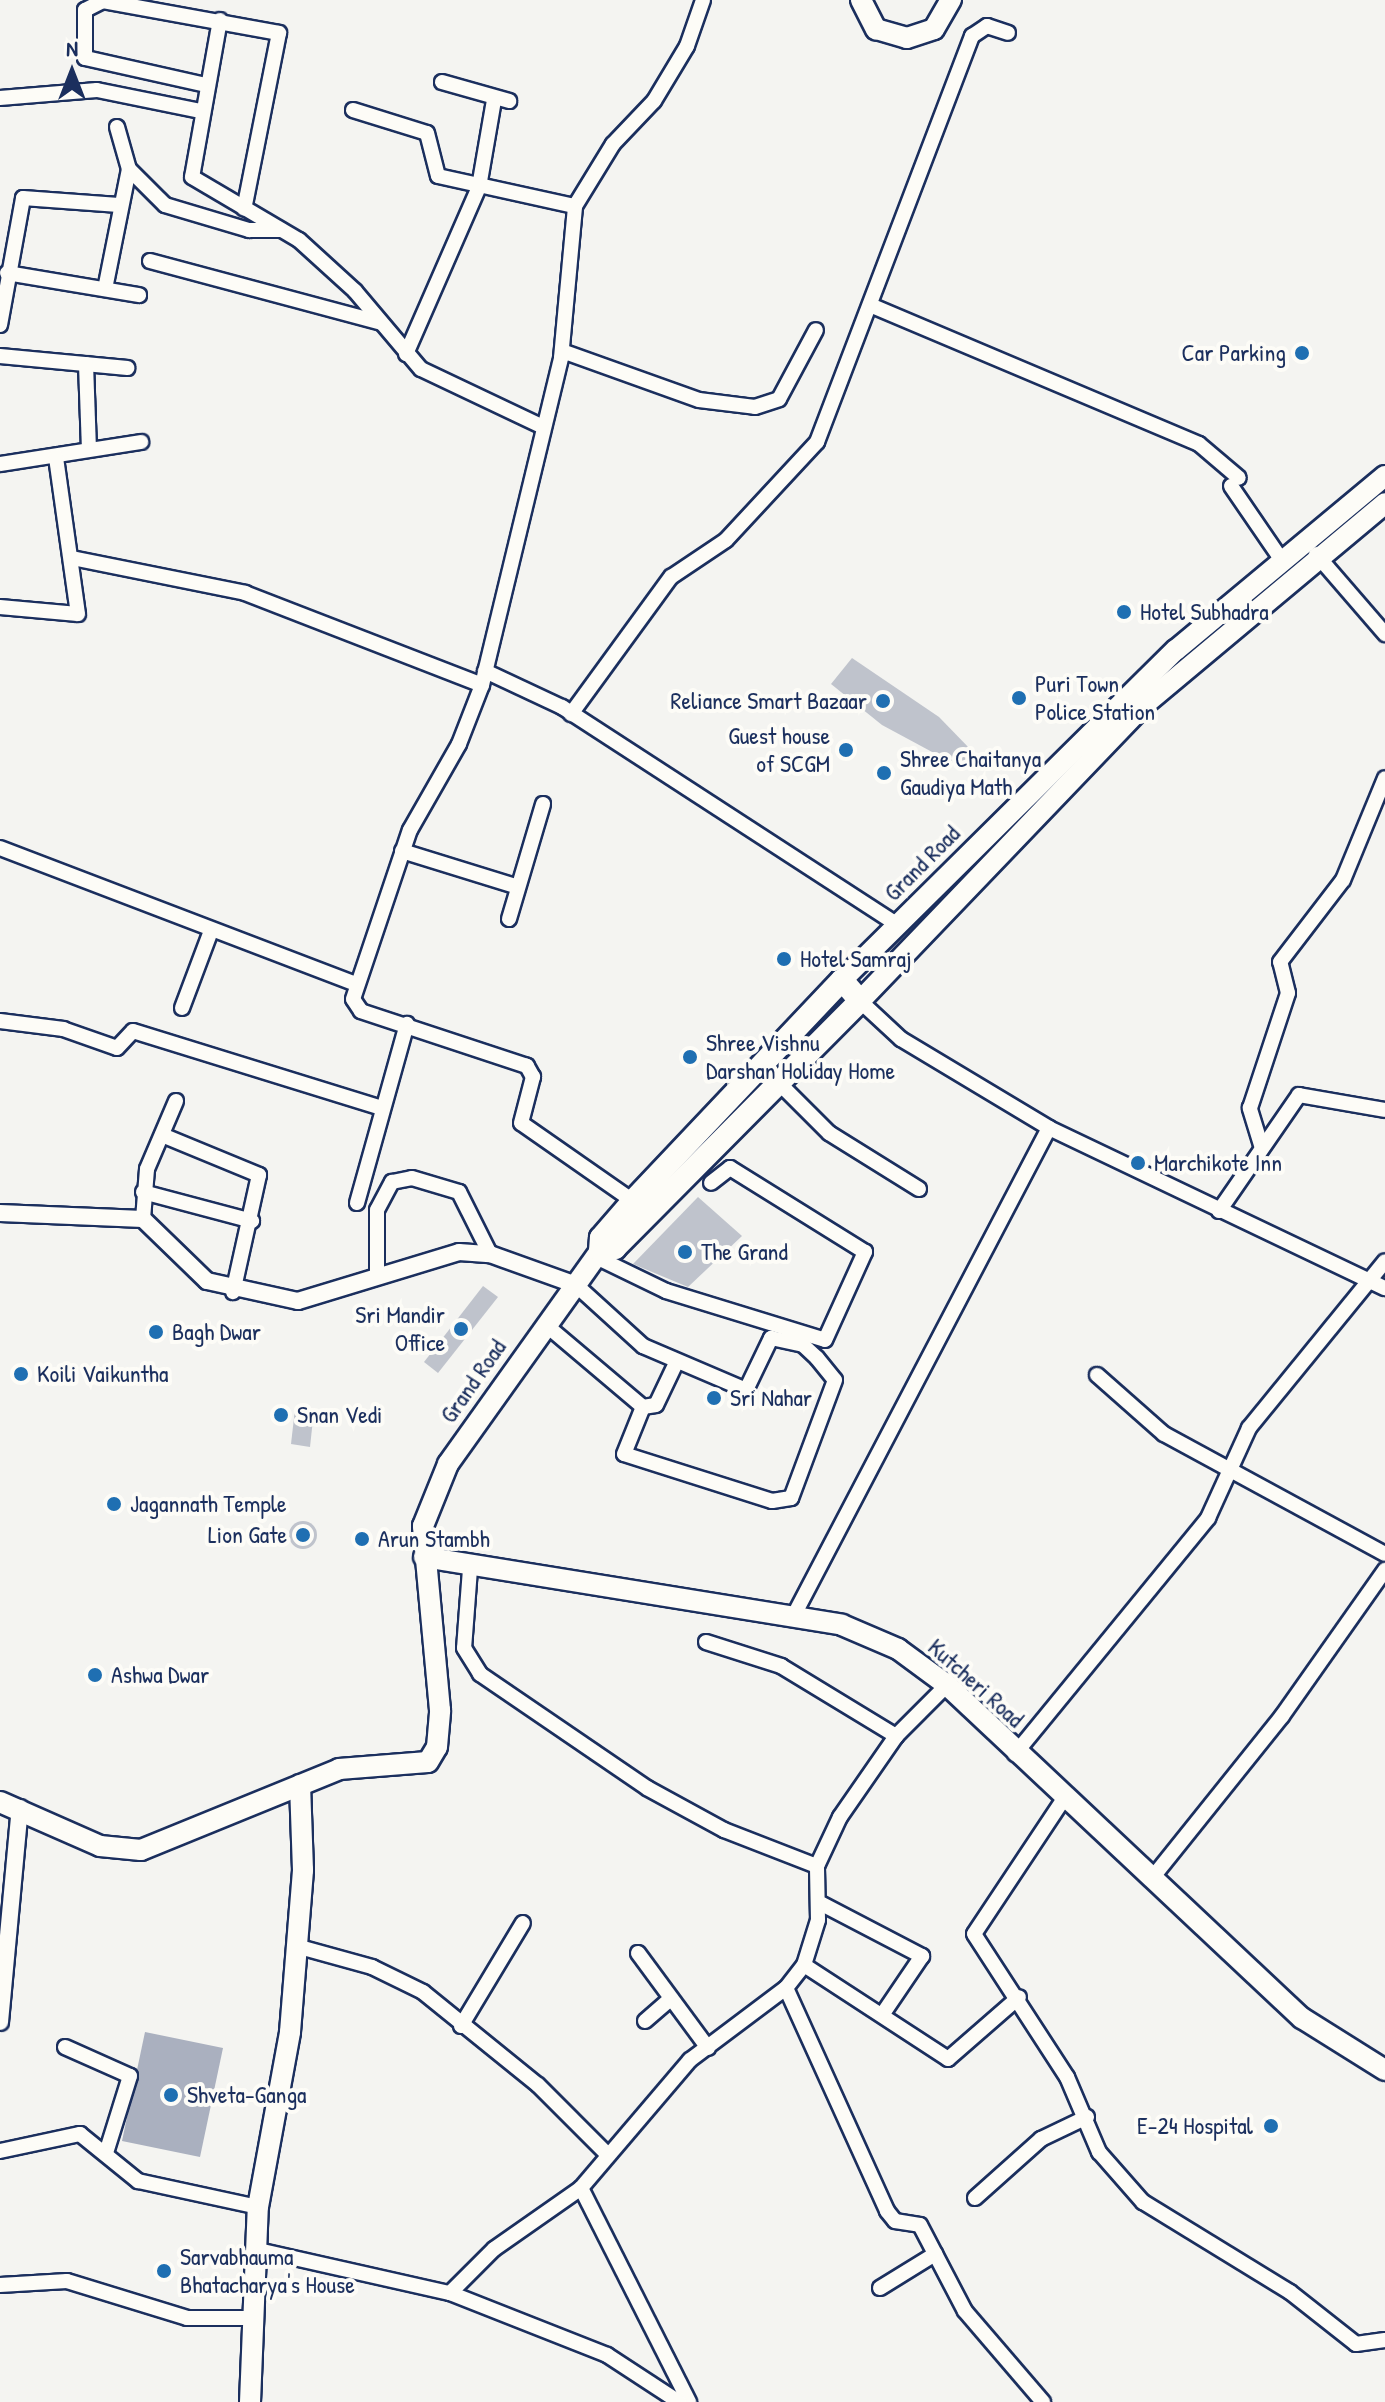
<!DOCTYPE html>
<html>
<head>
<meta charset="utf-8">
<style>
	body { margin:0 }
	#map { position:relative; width:1385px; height:2402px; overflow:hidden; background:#f4f4f1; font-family:"Patrick Hand",sans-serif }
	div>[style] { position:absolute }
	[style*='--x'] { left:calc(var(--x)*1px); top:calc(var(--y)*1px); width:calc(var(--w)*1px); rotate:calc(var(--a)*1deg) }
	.water>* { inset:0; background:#aab0bf }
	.building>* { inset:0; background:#bfc3cc }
	.round { border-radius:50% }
	.roads { filter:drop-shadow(2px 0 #1b2f5e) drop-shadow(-2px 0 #1b2f5e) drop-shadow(0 2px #1b2f5e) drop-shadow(0 -2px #1b2f5e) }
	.minor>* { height:14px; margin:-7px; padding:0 7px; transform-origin:7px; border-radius:7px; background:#fdfcf7 }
	.tertiary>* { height:16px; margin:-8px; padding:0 8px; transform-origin:8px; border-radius:8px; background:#fdfcf7 }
	.secondary>* { height:20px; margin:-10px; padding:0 10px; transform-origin:10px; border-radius:10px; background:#fdfcf7 }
	.primary>* { height:22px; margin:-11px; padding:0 11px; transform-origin:11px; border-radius:11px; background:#fdfcf7 }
	.dots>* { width:22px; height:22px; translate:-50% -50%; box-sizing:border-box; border:4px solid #fdfcf7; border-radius:50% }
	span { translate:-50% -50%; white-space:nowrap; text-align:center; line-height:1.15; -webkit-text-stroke:8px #fdfcf7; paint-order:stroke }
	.poi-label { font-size:24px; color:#1b2f5e }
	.right { translate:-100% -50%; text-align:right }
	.left { translate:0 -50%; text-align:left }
	.street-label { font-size:24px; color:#1b2f5e }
	.north { position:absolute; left:32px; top:32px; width:80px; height:80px; -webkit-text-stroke:6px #fdfcf7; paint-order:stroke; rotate:0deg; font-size:22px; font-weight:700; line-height:32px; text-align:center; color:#1b2f5e }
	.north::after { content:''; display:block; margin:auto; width:28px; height:36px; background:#1b2f5e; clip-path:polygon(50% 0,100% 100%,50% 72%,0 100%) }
</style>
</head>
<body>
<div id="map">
	<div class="water">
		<i style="clip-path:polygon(145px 2032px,223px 2048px,200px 2157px,122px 2141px)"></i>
	</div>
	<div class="building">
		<i style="clip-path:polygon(852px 658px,939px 717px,973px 752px,960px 767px,882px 725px,831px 684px)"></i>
		<i style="clip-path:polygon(698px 1197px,742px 1236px,688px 1287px,633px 1264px)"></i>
		<i style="clip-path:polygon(483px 1286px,498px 1297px,438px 1373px,424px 1362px)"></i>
		<i style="clip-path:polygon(295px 1409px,314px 1410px,310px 1447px,291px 1444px)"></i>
		<i class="round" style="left:289px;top:1521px;width:28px;height:28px"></i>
	</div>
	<div class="roads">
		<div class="minor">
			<i style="--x:220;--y:20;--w:159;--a:100.1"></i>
			<i style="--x:192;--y:177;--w:124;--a:30.5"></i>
			<i style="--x:299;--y:240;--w:76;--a:42.3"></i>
			<i style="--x:355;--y:291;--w:102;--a:49.8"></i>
			<i style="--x:421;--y:369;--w:133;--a:25.4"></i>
			<i style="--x:442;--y:82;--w:70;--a:15.8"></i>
			<i style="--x:206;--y:85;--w:124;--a:-167.4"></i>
			<i style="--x:85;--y:58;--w:48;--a:-90"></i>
			<i style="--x:85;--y:10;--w:20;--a:-27"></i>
			<i style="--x:103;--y:1;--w:179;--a:10.3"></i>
			<i style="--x:279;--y:33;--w:179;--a:101.2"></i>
			<i style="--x:0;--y:98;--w:97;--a:-4.7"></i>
			<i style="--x:97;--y:90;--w:105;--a:11.5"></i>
			<i style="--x:353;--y:110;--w:77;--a:17.3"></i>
			<i style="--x:427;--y:133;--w:44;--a:75.7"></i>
			<i style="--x:438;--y:176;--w:140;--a:12.4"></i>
			<i style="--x:117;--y:127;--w:44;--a:74.1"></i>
			<i style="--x:129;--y:169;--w:51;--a:45"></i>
			<i style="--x:165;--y:205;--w:88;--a:16.6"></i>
			<i style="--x:249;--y:230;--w:32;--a:0"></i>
			<i style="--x:150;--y:261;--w:239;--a:15"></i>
			<i style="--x:7;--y:273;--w:134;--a:9.5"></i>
			<i style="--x:105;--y:289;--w:122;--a:-78.7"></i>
			<i style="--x:870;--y:305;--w:357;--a:22.9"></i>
			<i style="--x:1199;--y:444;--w:52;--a:40.4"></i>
			<i style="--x:0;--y:325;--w:129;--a:-79.7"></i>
			<i style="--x:23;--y:198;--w:96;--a:4.2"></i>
			<i style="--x:562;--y:351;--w:145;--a:19.7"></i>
			<i style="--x:699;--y:400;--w:56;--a:7.1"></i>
			<i style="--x:755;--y:407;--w:25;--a:-18"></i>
			<i style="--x:779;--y:399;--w:78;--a:-61.8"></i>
			<i style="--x:406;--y:354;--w:182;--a:-66.4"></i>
			<i style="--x:479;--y:187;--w:88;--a:-80.2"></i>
			<i style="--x:0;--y:356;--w:128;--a:5.4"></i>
			<i style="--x:86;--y:364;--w:85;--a:88"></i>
			<i style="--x:0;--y:464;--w:143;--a:-8.9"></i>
			<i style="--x:1231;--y:486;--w:88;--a:55.6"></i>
			<i style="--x:1316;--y:554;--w:106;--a:49.2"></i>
			<i style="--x:72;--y:558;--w:177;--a:11.4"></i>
			<i style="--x:245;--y:593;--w:254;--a:21.2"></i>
			<i style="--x:0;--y:607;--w:78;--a:5.1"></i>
			<i style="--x:78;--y:614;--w:159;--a:-98"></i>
			<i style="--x:485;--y:671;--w:85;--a:25.1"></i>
			<i style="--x:562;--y:707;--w:401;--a:33"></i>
			<i style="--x:571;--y:714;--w:170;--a:-53.9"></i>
			<i style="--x:671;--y:577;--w:66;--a:-33.9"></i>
			<i style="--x:726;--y:540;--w:134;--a:-47.1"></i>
			<i style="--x:817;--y:442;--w:435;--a:-69.1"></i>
			<i style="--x:972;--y:36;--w:18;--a:-34"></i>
			<i style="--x:987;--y:26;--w:22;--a:18"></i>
			<i style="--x:0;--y:848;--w:381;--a:20.9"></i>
			<i style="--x:402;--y:851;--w:121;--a:17.2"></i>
			<i style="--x:509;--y:919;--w:120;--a:-73.5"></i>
			<i style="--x:860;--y:1001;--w:56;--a:42.8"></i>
			<i style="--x:901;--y:1039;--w:173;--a:31"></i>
			<i style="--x:1049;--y:1128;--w:372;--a:25.5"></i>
			<i style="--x:182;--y:1008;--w:82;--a:-69.4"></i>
			<i style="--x:0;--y:1021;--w:64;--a:7.2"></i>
			<i style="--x:63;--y:1029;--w:57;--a:19.4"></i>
			<i style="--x:117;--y:1048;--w:23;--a:-47"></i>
			<i style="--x:133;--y:1031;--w:257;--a:17.2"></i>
			<i style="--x:776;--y:1080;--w:75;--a:45"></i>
			<i style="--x:829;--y:1133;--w:106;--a:31.9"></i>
			<i style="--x:162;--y:1135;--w:105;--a:22.4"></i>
			<i style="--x:259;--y:1175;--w:120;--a:102.5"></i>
			<i style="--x:1261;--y:1145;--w:39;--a:-107"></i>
			<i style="--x:1250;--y:1108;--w:121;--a:-71.7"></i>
			<i style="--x:1288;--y:993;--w:32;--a:-104"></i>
			<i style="--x:1280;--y:962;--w:103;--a:-52.5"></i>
			<i style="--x:1343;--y:880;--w:110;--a:-67.6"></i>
			<i style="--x:143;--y:1192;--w:113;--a:14.9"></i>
			<i style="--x:633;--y:1201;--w:136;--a:-145.1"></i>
			<i style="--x:521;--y:1123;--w:48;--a:-75.4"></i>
			<i style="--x:533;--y:1077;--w:13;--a:-119"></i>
			<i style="--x:527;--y:1066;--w:175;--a:-161.7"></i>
			<i style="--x:361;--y:1011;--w:14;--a:-124"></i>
			<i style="--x:353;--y:999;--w:178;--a:-71.4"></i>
			<i style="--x:410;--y:830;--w:99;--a:-60.3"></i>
			<i style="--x:459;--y:744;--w:63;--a:-68.7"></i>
			<i style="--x:482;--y:685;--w:336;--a:-76.4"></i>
			<i style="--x:561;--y:358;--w:153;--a:-84.7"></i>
			<i style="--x:575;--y:206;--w:73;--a:-58.5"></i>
			<i style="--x:613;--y:144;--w:59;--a:-46.4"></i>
			<i style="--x:654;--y:101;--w:64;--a:-59"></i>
			<i style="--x:687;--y:46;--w:49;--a:-70.8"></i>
			<i style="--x:357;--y:1203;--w:186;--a:-74.4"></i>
			<i style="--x:1219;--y:1211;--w:141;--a:-55.4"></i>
			<i style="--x:1299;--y:1095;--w:87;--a:9.9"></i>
			<i style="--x:143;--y:1219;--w:50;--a:-85.4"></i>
			<i style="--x:147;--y:1169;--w:74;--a:-66.9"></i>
			<i style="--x:596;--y:1257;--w:78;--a:25.9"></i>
			<i style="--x:666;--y:1291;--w:166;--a:17.1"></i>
			<i style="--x:825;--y:1340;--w:97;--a:-65.6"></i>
			<i style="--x:865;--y:1252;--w:159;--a:-148.1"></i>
			<i style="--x:730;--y:1168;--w:24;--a:142"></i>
			<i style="--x:377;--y:1275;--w:65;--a:-90"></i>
			<i style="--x:377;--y:1210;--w:32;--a:-62"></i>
			<i style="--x:392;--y:1182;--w:20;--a:-11"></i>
			<i style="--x:412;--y:1178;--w:49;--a:16.6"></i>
			<i style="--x:459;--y:1192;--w:69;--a:63.4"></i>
			<i style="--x:576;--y:1285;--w:91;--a:42.3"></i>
			<i style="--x:643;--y:1346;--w:112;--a:23.1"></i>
			<i style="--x:746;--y:1390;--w:58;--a:-64.3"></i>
			<i style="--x:771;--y:1338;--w:33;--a:12"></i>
			<i style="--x:803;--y:1345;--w:19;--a:43"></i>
			<i style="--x:817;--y:1358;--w:28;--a:51"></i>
			<i style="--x:835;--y:1380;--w:126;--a:110.4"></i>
			<i style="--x:791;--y:1498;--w:19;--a:171"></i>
			<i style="--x:772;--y:1501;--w:155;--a:-162.4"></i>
			<i style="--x:624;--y:1454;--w:51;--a:-68"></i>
			<i style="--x:643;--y:1407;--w:13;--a:-9"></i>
			<i style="--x:656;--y:1405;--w:47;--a:-64.5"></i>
			<i style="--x:546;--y:1325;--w:127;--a:40.2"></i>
			<i style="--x:1097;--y:1375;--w:89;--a:41.4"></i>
			<i style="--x:1164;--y:1434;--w:251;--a:28.5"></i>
			<i style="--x:470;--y:1569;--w:79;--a:94.3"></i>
			<i style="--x:464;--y:1648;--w:31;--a:58"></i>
			<i style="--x:480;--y:1674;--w:202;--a:34.3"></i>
			<i style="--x:647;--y:1788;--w:88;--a:28.6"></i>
			<i style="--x:724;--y:1830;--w:100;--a:21.2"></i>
			<i style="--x:793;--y:1617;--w:552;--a:-62.37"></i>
			<i style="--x:706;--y:1642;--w:79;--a:17.7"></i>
			<i style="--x:781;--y:1666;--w:135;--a:31.3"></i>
			<i style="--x:1015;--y:1754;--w:305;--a:-50.7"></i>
			<i style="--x:1208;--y:1518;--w:99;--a:-65.5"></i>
			<i style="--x:1249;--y:1428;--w:215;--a:-50.8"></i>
			<i style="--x:1065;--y:1797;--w:164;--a:123.6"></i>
			<i style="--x:974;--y:1934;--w:171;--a:57"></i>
			<i style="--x:1067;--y:2077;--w:82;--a:66.9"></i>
			<i style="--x:1099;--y:2152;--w:67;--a:48.7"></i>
			<i style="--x:1143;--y:2202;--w:172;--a:31.5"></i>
			<i style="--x:1290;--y:2292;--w:84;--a:38.2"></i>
			<i style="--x:1356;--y:2344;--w:29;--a:-8"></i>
			<i style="--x:1153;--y:1877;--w:206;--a:-51.3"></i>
			<i style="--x:1282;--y:1716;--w:179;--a:-54.8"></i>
			<i style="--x:822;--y:1904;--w:113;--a:27.5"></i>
			<i style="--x:922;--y:1956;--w:71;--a:124.1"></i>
			<i style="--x:296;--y:1946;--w:79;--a:15.4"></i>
			<i style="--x:372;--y:1967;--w:57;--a:26.1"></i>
			<i style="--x:423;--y:1992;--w:148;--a:39"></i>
			<i style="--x:538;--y:2085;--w:98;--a:45"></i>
			<i style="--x:638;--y:1953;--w:118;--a:53.6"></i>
			<i style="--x:804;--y:1965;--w:172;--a:33.1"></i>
			<i style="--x:948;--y:2059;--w:94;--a:-41.1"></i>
			<i style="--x:786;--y:1988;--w:245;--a:65.6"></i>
			<i style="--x:887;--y:2211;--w:13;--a:51"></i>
			<i style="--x:895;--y:2221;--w:25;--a:9"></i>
			<i style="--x:920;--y:2225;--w:97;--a:62.4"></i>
			<i style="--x:965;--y:2311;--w:120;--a:49.4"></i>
			<i style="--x:645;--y:2021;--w:33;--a:-41"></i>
			<i style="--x:461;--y:2026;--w:120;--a:-59"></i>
			<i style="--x:65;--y:2047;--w:71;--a:24"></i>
			<i style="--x:130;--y:2076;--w:77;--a:107.3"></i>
			<i style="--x:0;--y:2151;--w:82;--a:-12"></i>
			<i style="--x:80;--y:2134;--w:75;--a:39"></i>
			<i style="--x:138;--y:2181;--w:123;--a:12.2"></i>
			<i style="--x:581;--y:2188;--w:240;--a:63.2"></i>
			<i style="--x:975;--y:2198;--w:89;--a:-41.8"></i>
			<i style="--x:1041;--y:2139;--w:51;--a:-25.6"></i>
			<i style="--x:254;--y:2249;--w:201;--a:12.7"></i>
			<i style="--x:450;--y:2293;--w:169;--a:21.5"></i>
			<i style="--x:607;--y:2355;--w:86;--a:33.1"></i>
			<i style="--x:0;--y:2285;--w:67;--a:-3.4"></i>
			<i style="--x:67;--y:2281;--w:126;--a:17.1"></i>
			<i style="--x:187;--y:2318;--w:66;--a:0"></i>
			<i style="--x:880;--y:2288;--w:65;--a:-31.7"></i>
			<i style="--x:450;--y:2293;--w:62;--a:-45"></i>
			<i style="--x:494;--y:2249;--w:106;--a:-35"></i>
			<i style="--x:581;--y:2188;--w:168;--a:-49.6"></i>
			<i style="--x:690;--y:2060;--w:120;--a:-36.9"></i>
			<i style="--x:786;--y:1988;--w:29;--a:-52"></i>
			<i style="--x:804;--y:1965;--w:47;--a:-72.7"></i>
			<i style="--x:818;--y:1920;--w:54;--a:-91.1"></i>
			<i style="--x:817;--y:1866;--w:54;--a:-64.9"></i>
			<i style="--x:840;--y:1817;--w:98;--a:-55.3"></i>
			<i style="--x:896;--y:1736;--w:72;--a:-45"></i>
		</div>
		<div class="tertiary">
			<i style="--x:0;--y:1213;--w:143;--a:2.4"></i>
			<i style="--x:143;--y:1219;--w:89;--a:44.1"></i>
			<i style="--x:207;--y:1281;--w:93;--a:12.4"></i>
			<i style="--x:298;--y:1301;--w:168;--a:-16.9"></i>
			<i style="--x:459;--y:1252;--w:31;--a:4"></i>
			<i style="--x:490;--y:1254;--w:91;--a:19.8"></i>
			<i style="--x:0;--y:2022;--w:215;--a:-84.7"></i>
		</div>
		<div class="secondary">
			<i style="--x:861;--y:0;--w:33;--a:63"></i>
			<i style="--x:876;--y:29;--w:32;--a:16"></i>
			<i style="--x:907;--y:38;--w:28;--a:-18"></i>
			<i style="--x:934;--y:29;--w:34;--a:-60"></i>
			<i style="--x:842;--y:980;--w:470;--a:-44.7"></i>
			<i style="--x:1176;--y:650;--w:272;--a:-39.8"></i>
			<i style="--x:860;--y:1001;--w:412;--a:-46.2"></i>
			<i style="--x:1145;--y:704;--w:313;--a:-39.9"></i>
			<i style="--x:424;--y:1557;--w:423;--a:9.2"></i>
			<i style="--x:842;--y:1625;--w:61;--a:23.2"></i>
			<i style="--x:898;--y:1649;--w:61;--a:36.3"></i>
			<i style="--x:947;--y:1685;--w:487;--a:43.2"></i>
			<i style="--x:1302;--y:2018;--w:98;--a:32.1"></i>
			<i style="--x:0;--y:1802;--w:109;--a:23.7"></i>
			<i style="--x:100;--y:1846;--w:41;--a:5.6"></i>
			<i style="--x:141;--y:1850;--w:214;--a:-22.2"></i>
			<i style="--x:339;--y:1769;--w:89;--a:-4.5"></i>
			<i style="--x:428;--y:1762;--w:17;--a:-59"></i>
			<i style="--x:437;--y:1747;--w:37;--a:-85"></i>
			<i style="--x:440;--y:1710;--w:185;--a:-95.3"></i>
			<i style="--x:423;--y:1526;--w:67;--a:-68"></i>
			<i style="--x:448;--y:1464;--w:262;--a:-54.5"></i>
			<i style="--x:250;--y:2402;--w:195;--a:-87.7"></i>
			<i style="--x:258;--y:2207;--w:178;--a:-79.6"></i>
			<i style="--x:290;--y:2032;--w:163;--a:-85.4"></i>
			<i style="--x:303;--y:1870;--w:85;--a:-92"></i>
		</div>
		<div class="primary">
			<i style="--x:842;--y:980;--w:28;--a:49"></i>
			<i style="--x:860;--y:1001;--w:348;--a:134.8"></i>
			<i style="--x:615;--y:1248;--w:15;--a:169"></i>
			<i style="--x:600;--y:1251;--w:13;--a:-86"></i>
			<i style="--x:601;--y:1238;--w:49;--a:-49.1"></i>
			<i style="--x:633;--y:1201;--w:304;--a:-46.6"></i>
		</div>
	</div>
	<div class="dots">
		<i style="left:1302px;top:353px;background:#1f6fb2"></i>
		<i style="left:1124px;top:612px;background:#1f6fb2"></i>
		<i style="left:1019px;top:698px;background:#1f6fb2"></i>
		<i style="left:883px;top:701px;background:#1f6fb2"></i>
		<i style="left:846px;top:750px;background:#1f6fb2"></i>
		<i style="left:884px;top:773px;background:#1f6fb2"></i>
		<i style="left:784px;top:959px;background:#1f6fb2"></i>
		<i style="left:690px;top:1057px;background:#1f6fb2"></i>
		<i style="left:1138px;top:1163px;background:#1f6fb2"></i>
		<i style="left:685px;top:1252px;background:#1f6fb2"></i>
		<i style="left:461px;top:1329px;background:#1f6fb2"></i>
		<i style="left:156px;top:1332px;background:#1f6fb2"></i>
		<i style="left:21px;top:1374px;background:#1f6fb2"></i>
		<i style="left:714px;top:1398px;background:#1f6fb2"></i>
		<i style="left:281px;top:1415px;background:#1f6fb2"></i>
		<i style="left:114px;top:1504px;background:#1f6fb2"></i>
		<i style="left:303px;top:1535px;background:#1f6fb2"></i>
		<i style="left:362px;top:1539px;background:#1f6fb2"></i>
		<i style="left:95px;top:1675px;background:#1f6fb2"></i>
		<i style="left:171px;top:2095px;background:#1f6fb2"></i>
		<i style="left:1271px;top:2126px;background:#1f6fb2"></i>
		<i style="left:164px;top:2271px;background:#1f6fb2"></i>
	</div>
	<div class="poi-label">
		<span class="right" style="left:1286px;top:353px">Car Parking</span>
		<span class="left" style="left:1140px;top:612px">Hotel Subhadra</span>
		<span class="left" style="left:1035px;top:698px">Puri Town<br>Police Station</span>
		<span class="right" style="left:867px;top:701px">Reliance Smart Bazaar</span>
		<span class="right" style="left:830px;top:750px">Guest house<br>of SCGM</span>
		<span class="left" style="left:900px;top:773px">Shree Chaitanya<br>Gaudiya Math</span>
		<span class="left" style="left:800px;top:959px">Hotel Samraj</span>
		<span class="left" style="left:706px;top:1057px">Shree Vishnu<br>Darshan Holiday Home</span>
		<span class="left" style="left:1154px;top:1163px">Marchikote Inn</span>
		<span class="left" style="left:701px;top:1252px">The Grand</span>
		<span class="right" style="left:445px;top:1329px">Sri Mandir<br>Office</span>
		<span class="left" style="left:172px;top:1332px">Bagh Dwar</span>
		<span class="left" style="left:37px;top:1374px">Koili Vaikuntha</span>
		<span class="left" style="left:730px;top:1398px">Sri Nahar</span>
		<span class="left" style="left:297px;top:1415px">Snan Vedi</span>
		<span class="left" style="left:130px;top:1504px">Jagannath Temple</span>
		<span class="right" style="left:287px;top:1535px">Lion Gate</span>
		<span class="left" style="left:378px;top:1539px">Arun Stambh</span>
		<span class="left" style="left:111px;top:1675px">Ashwa Dwar</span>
		<span class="left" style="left:187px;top:2095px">Shveta-Ganga</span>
		<span class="right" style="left:1253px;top:2126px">E-24 Hospital</span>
		<span class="left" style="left:180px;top:2271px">Sarvabhauma<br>Bhatacharya's House</span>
	</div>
	<div class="street-label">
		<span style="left:922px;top:863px;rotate:-45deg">Grand Road</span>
		<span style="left:473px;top:1381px;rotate:-55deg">Grand Road</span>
		<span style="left:976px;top:1683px;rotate:42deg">Kutcheri Road</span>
	</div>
	<div class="north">N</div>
</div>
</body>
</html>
